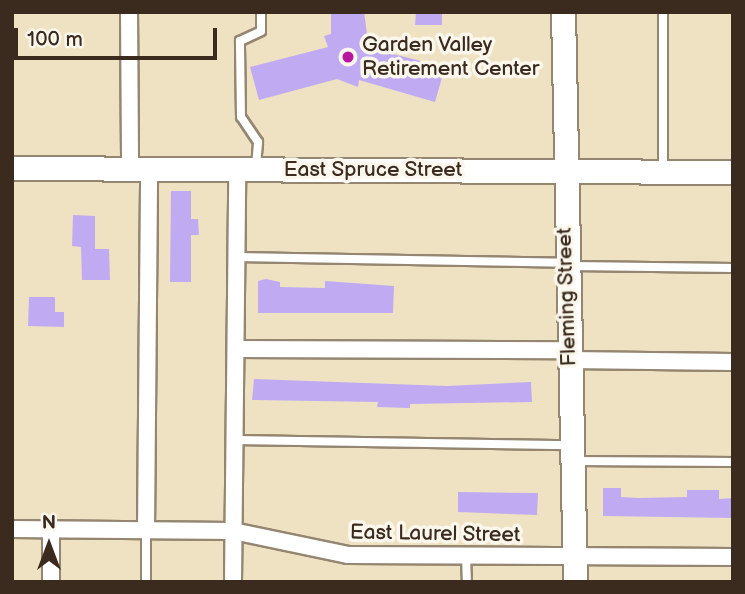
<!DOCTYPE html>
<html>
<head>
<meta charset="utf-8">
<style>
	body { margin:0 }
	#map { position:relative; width:745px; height:594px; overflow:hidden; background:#eee2c3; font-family:"Balsamiq Sans",sans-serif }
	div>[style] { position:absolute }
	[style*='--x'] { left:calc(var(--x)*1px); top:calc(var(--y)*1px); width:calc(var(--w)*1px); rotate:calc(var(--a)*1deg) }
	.building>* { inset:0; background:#c0abf3 }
	.roads { filter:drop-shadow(2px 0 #948670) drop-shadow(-2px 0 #948670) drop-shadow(0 2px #948670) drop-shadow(0 -2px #948670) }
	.lane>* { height:8px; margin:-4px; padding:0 4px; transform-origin:4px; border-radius:4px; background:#fff }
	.street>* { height:16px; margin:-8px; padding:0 8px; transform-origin:8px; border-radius:8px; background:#fff }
	.secondary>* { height:23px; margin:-11.5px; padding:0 11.5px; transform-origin:11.5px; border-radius:11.5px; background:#fff }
	.dots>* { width:19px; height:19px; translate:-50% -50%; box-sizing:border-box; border:4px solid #fbf7ec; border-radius:50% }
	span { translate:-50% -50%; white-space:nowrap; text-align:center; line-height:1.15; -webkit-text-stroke:7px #fbf7ec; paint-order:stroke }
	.poi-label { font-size:21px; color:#3b2a1e }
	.left { translate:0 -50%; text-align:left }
	.street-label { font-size:21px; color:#3b2a1e }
	.frame { position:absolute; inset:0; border:14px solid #3b2a1e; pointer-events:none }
	.north { position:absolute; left:14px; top:510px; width:70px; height:70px; -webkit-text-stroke:5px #fbf7ec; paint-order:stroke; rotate:0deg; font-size:19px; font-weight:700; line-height:28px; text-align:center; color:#3b2a1e }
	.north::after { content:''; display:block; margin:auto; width:24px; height:32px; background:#3b2a1e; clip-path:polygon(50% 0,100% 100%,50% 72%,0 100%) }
	.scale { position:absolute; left:14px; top:28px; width:203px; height:32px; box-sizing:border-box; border:4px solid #3b2a1e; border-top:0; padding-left:9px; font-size:21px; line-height:24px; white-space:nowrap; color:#3b2a1e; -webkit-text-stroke:5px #fbf7ec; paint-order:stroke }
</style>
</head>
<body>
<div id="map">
	<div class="building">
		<i style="clip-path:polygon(331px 12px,364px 12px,369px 48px,445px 67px,435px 102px,359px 80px,358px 87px,337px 79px,259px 100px,250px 67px,328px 47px,324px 36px,331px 34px)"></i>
		<i style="clip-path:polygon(416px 12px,442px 12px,442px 25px,415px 25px)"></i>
		<i style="clip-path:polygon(171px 191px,191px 191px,191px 219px,198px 219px,199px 235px,191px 235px,191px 282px,170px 282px)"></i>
		<i style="clip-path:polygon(73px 215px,95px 216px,95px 249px,109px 249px,110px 280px,82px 280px,81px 247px,72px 246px)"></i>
		<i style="clip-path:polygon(266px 279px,280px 282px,280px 287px,325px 288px,325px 281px,394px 286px,393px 313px,258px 313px,258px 281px)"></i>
		<i style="clip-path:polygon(29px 297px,55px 297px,55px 312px,64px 312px,64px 327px,28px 326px)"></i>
		<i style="clip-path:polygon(254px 379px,447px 386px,531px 382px,532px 402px,410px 404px,410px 408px,377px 407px,378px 402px,252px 400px)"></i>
		<i style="clip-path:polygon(603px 488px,621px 488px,621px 497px,639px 498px,687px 497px,687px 490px,719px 490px,719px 499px,733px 498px,733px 518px,603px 516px)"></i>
		<i style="clip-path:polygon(458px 492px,538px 493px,537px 515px,458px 512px)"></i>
	</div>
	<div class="roads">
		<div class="lane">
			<i style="--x:663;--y:12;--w:156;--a:90"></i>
			<i style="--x:256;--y:166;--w:24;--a:-85"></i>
			<i style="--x:258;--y:142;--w:30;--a:-124"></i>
			<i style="--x:241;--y:117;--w:76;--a:-90.8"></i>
			<i style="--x:240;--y:41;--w:23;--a:-25"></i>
			<i style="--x:261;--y:31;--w:19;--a:-90"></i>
			<i style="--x:236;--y:257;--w:330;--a:1"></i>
			<i style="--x:571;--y:266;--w:162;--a:0.7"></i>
			<i style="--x:235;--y:440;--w:336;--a:0.9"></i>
			<i style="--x:574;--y:461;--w:159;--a:0.4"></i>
			<i style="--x:466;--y:556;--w:26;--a:88"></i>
			<i style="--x:146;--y:582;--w:52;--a:-90"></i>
		</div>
		<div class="street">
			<i style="--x:129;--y:12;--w:157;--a:89.6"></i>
			<i style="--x:236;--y:349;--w:332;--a:0.2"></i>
			<i style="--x:568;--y:360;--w:165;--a:0.7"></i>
			<i style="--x:12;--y:529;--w:221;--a:0.5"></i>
			<i style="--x:233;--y:531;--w:117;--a:11.8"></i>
			<i style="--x:348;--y:555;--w:385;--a:0.3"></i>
			<i style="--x:51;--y:530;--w:52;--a:90"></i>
			<i style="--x:146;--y:530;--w:361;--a:-89.5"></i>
			<i style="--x:233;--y:582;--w:413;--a:-89.4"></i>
		</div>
		<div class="secondary">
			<i style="--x:563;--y:12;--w:570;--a:88.79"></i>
			<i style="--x:12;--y:168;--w:721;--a:0.32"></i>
		</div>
	</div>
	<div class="dots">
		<i style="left:348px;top:57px;background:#b5179e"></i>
	</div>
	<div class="poi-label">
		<span class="left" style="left:362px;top:57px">Garden Valley<br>Retirement Center</span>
	</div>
	<div class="street-label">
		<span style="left:373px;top:170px">East Spruce Street</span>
		<span style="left:567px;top:297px;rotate:-92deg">Fleming Street</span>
		<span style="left:435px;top:534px;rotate:1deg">East Laurel Street</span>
	</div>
	<div class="frame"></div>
	<div class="north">N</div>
	<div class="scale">100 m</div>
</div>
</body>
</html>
